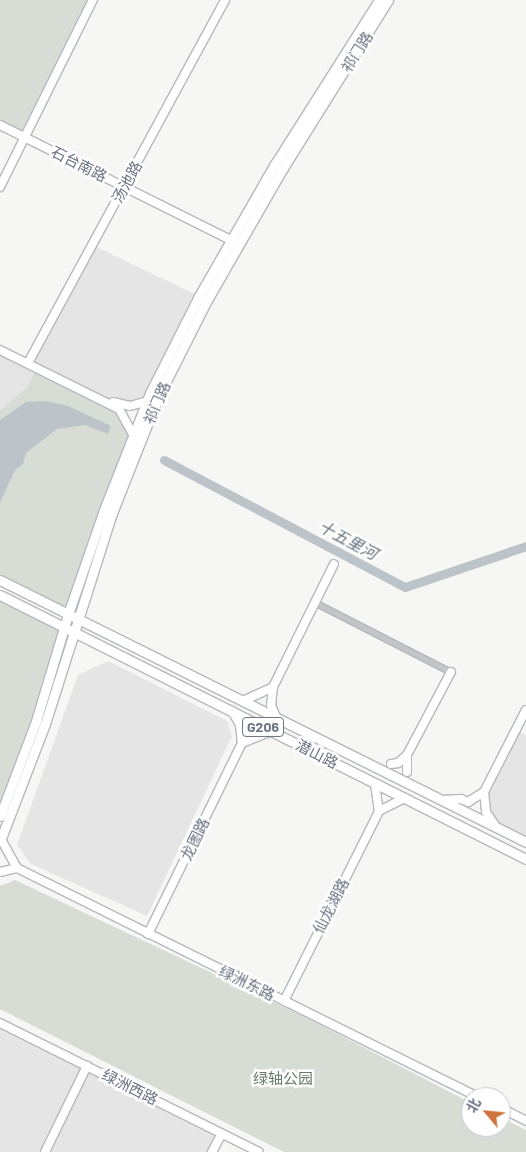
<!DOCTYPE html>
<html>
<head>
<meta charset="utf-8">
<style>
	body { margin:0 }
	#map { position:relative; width:526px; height:1152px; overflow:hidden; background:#f6f6f4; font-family:Barlow,"Noto Sans SC",sans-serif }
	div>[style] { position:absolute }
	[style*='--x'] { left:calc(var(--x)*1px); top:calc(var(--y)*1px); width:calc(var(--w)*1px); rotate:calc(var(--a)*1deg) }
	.built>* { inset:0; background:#e4e5e4 }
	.green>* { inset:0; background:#d7ddd5 }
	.water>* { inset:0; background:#bdc4c9 }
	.river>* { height:9px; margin:-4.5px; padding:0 4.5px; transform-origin:4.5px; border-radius:4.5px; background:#bdc4c9 }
	.roads { filter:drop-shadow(1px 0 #b5b8bd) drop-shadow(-1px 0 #b5b8bd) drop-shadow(0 1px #b5b8bd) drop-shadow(0 -1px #b5b8bd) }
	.street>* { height:5px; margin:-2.5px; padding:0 2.5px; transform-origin:2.5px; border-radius:2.5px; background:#c3c5c8 }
	.secondary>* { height:8px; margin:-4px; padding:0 4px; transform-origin:4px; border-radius:4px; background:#fff }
	.primary>* { height:9px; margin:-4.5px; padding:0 4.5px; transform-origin:4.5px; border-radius:4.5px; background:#fff }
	span { translate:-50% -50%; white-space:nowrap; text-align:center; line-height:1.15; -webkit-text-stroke:5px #fff; paint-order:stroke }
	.shield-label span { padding:1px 4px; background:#fff; border:1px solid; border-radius:4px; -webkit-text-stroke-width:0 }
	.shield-label { font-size:14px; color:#697381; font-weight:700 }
	.street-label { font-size:15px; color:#697381 }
	.park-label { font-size:15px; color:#687967 }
	.water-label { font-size:16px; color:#65737d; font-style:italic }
	.north { position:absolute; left:461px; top:1087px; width:50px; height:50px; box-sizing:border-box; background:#fff; border:1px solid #c3c7cd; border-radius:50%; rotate:298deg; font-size:14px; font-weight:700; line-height:20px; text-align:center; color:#697381 }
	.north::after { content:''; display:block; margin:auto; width:18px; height:22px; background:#ce733c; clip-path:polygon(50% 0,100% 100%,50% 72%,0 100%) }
</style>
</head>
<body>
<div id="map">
	<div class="built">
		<i style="clip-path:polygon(92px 245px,199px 296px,147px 401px,117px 404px,29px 360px)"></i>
		<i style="clip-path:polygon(0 350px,37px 368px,27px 387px,0 411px)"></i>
		<i style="clip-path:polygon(108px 661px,227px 721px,232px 736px,147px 916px,31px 864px,17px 845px,78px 675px)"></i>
		<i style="clip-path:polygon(516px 730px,526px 735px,526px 842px,496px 827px,484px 792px)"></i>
		<i style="clip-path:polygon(0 1023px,222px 1133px,212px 1152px,0 1152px)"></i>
	</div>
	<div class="green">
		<i style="clip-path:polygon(0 0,87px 0,20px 135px,0 125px)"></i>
		<i style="clip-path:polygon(37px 368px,119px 409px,134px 436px,68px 614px,0 580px,0 411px,27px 387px)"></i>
		<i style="clip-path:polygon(0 595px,64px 627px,0 816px)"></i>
		<i style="clip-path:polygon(15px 880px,305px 1017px,471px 1103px,471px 1127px,501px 1127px,501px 1118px,526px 1130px,526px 1152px,284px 1152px,0 1009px,0 886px)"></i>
	</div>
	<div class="water">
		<i style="clip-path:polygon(45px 401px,68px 406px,111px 426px,108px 434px,85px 425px,57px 429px,26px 453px,23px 464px,15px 470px,0 503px,0 420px,26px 402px)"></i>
	</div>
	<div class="river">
		<i style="--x:164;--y:460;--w:272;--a:27.8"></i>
		<i style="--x:405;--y:587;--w:128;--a:-18.7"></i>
	</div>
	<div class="roads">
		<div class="street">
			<i style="--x:316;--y:603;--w:152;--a:27.1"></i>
		</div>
		<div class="secondary">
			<i style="--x:0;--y:125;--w:263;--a:26.5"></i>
			<i style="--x:0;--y:187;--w:209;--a:-63.6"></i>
			<i style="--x:0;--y:350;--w:133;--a:26.4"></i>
			<i style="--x:119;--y:409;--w:31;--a:61"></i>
			<i style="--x:28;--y:363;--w:413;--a:-61.5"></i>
			<i style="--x:113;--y:402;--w:17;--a:13"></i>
			<i style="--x:130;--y:406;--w:18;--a:-16"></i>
			<i style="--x:273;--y:687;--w:137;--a:-63.6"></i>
			<i style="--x:243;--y:701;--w:33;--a:-25"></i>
			<i style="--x:273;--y:687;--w:18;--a:96"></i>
			<i style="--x:271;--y:705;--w:13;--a:67"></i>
			<i style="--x:232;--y:711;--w:16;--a:60"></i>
			<i style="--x:240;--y:725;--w:18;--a:84"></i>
			<i style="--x:242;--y:743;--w:32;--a:-22"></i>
			<i style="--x:407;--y:755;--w:94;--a:-62.1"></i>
			<i style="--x:391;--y:764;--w:7;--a:-8"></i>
			<i style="--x:398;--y:763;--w:12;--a:-42"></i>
			<i style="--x:407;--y:755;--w:17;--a:90"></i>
			<i style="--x:375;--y:784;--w:27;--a:82"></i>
			<i style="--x:379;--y:811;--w:29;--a:-27"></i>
			<i style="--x:484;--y:792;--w:92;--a:-62.9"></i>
			<i style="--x:441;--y:800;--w:20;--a:-3"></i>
			<i style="--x:461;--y:799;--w:8;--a:23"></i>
			<i style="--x:468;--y:802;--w:19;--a:-32"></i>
			<i style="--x:484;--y:792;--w:20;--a:84"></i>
			<i style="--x:486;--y:812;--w:18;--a:56"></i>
			<i style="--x:17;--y:868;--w:515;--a:26.42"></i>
			<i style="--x:0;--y:872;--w:17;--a:-13"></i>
			<i style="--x:17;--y:868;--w:33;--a:-119"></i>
			<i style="--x:148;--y:934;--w:213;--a:-63.8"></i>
			<i style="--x:284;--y:1001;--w:212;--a:-63.4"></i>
			<i style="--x:0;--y:1023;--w:289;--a:26.5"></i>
			<i style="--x:501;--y:1108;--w:28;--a:27"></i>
			<i style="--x:45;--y:1152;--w:96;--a:-64"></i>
			<i style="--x:212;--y:1152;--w:21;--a:-62"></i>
		</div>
		<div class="primary">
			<i style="--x:0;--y:580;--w:588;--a:26.48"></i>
			<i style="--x:0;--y:595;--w:589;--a:26.65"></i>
			<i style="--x:0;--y:816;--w:102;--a:-69.2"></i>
			<i style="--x:36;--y:721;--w:112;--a:-73.3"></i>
			<i style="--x:68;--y:614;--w:110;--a:-70.9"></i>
			<i style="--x:104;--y:510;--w:126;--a:-68.5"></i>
			<i style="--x:150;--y:393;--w:109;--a:-63.2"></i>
			<i style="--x:199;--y:296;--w:152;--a:-60.1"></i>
			<i style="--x:275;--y:164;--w:194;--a:-57.6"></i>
			<i style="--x:0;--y:841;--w:125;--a:-69"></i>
			<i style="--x:45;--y:724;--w:221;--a:-72.4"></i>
			<i style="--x:112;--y:513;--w:125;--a:-68.4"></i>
			<i style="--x:158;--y:397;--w:109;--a:-63.2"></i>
			<i style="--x:207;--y:300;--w:152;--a:-60.1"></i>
			<i style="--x:283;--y:168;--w:198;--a:-58"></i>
		</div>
	</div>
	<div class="shield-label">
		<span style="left:263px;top:727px">G206</span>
	</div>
	<div class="street-label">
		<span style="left:357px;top:52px;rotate:-58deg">祁门路</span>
		<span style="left:79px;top:164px;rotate:27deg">石台南路</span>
		<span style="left:127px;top:182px;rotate:-61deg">汤池路</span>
		<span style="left:157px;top:403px;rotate:-67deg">祁门路</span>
		<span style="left:317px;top:754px;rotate:27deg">潜山路</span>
		<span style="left:195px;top:839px;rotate:-64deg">龙图路</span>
		<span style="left:331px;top:906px;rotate:-63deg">仙龙湖路</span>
		<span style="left:247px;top:983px;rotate:26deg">绿洲东路</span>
		<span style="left:130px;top:1087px;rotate:27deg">绿洲西路</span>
	</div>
	<div class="park-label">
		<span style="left:283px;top:1079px">绿轴公园</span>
	</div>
	<div class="water-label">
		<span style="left:348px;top:540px;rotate:28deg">十五里河</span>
	</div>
	<div class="north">北</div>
</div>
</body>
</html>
